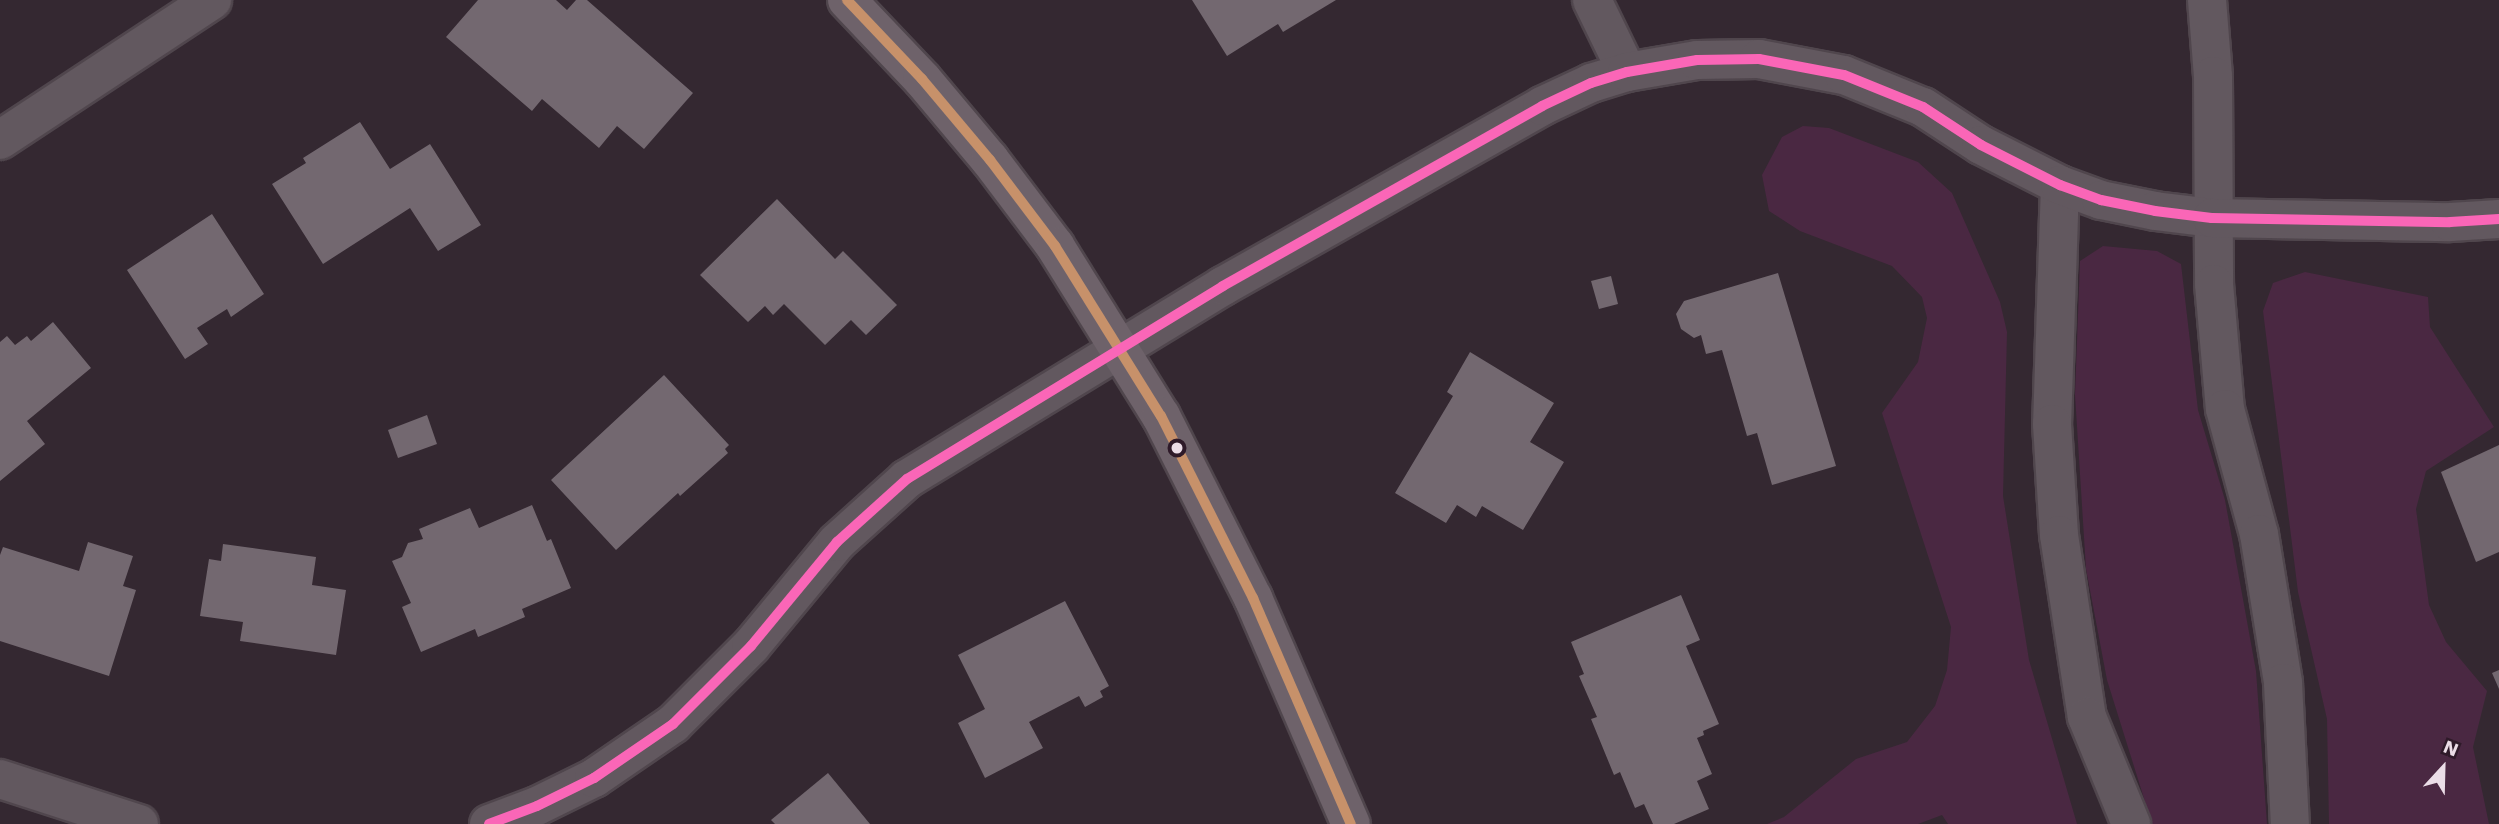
<!DOCTYPE html>
<html>
<head>
<meta charset="utf-8">
<style>
	body { margin:0 }
	#map { position:relative; width:2499px; height:824px; overflow:hidden; background:#342831; font-family:"Work Sans",sans-serif }
	div>[style] { position:absolute }
	[style*='--x'] { left:calc(var(--x)*1px); top:calc(var(--y)*1px); width:calc(var(--w)*1px); rotate:calc(var(--a)*1deg) }
	.green>* { inset:0; background:#4a2842 }
	.building>* { inset:0; background:#736870 }
	.roads { filter:drop-shadow(2px 0 #50464d) drop-shadow(-2px 0 #50464d) drop-shadow(0 2px #50464d) drop-shadow(0 -2px #50464d) }
	.minor>* { height:38px; margin:-19px; padding:0 19px; transform-origin:19px; border-radius:19px; background:#62585f }
	.secondary>* { height:38px; margin:-19px; padding:0 19px; transform-origin:19px; border-radius:19px; background:#6e626a }
	.bus-1>* { height:10px; margin:-5px; padding:0 5px; transform-origin:5px; border-radius:5px; background:#c7916a }
	.bus-2>* { height:10px; margin:-5px; padding:0 5px; transform-origin:5px; border-radius:5px; background:#fa66b7 }
	.dots>* { width:19px; height:19px; translate:-50% -50%; box-sizing:border-box; border:4px solid #2e1a29; border-radius:50% }
	span { translate:-50% -50%; white-space:nowrap; text-align:center; line-height:1.15; -webkit-text-stroke:7px #2e1a29; paint-order:stroke }
	.north { position:absolute; left:2408px; top:733px; width:70px; height:70px; -webkit-text-stroke:5px #2e1a29; paint-order:stroke; rotate:22deg; font-size:19px; font-weight:700; line-height:28px; text-align:center; color:#ebdde7 }
	.north::after { content:''; display:block; margin:auto; width:24px; height:32px; background:#ebdde7; clip-path:polygon(50% 0,100% 100%,50% 72%,0 100%) }
</style>
</head>
<body>
<div id="map">
	<div class="green">
		<i style="clip-path:polygon(1803px 126px,1829px 128px,1918px 162px,1952px 193px,2000px 302px,2007px 332px,2003px 496px,2029px 660px,2077px 824px,1948px 824px,1942px 815px,1918px 824px,1767px 824px,1784px 817px,1856px 759px,1907px 742px,1935px 706px,1947px 670px,1951px 627px,1882px 413px,1918px 362px,1927px 318px,1922px 297px,1892px 266px,1800px 231px,1769px 211px,1762px 175px,1782px 137px)"></i>
		<i style="clip-path:polygon(2103px 246px,2157px 251px,2181px 264px,2198px 410px,2225px 500px,2256px 671px,2267px 824px,2152px 824px,2107px 680px,2086px 569px,2075px 395px,2080px 261px)"></i>
		<i style="clip-path:polygon(2305px 272px,2428px 297px,2430px 327px,2494px 427px,2426px 471px,2416px 509px,2429px 605px,2446px 642px,2487px 691px,2473px 747px,2489px 824px,2329px 824px,2327px 719px,2298px 592px,2263px 311px,2273px 283px)"></i>
	</div>
	<div class="building">
		<i style="clip-path:polygon(478px 0,556px 0,567px 10px,576px 0,587px 0,693px 93px,644px 149px,617px 126px,599px 148px,542px 99px,532px 111px,446px 37px)"></i>
		<i style="clip-path:polygon(1192px 0,1336px 0,1283px 32px,1278px 24px,1227px 56px)"></i>
		<i style="clip-path:polygon(360px 122px,390px 169px,430px 144px,481px 225px,438px 251px,410px 208px,323px 264px,272px 184px,306px 163px,303px 158px)"></i>
		<i style="clip-path:polygon(777px 199px,835px 259px,843px 251px,897px 305px,866px 335px,851px 320px,825px 345px,784px 304px,773px 315px,765px 306px,748px 322px,700px 275px)"></i>
		<i style="clip-path:polygon(212px 214px,264px 294px,231px 317px,227px 309px,197px 328px,208px 344px,185px 359px,127px 270px)"></i>
		<i style="clip-path:polygon(1778px 273px,1836px 466px,1772px 485px,1757px 433px,1747px 436px,1722px 350px,1706px 354px,1701px 335px,1694px 338px,1681px 329px,1676px 314px,1684px 301px)"></i>
		<i style="clip-path:polygon(1611px 276px,1618px 304px,1599px 309px,1591px 281px)"></i>
		<i style="clip-path:polygon(53px 322px,91px 368px,27px 421px,45px 444px,0 481px,0 342px,7px 336px,15px 345px,27px 336px,31px 341px)"></i>
		<i style="clip-path:polygon(1470px 352px,1554px 403px,1530px 442px,1564px 462px,1523px 530px,1482px 506px,1476px 517px,1457px 505px,1446px 523px,1395px 493px,1453px 396px,1447px 392px)"></i>
		<i style="clip-path:polygon(664px 375px,729px 445px,725px 449px,728px 453px,680px 496px,678px 493px,616px 550px,551px 480px)"></i>
		<i style="clip-path:polygon(427px 415px,437px 444px,398px 458px,388px 430px)"></i>
		<i style="clip-path:polygon(2499px 445px,2499px 552px,2476px 562px,2441px 472px)"></i>
		<i style="clip-path:polygon(532px 505px,547px 541px,551px 539px,571px 588px,522px 609px,525px 617px,478px 637px,475px 629px,421px 652px,402px 607px,411px 603px,392px 561px,402px 557px,408px 543px,423px 539px,419px 529px,470px 508px,479px 528px)"></i>
		<i style="clip-path:polygon(88px 542px,133px 556px,123px 586px,136px 590px,109px 676px,0 641px,0 555px,3px 547px,79px 571px)"></i>
		<i style="clip-path:polygon(223px 544px,316px 557px,312px 585px,346px 590px,336px 655px,240px 641px,243px 622px,200px 616px,209px 559px,221px 561px)"></i>
		<i style="clip-path:polygon(1681px 595px,1700px 640px,1686px 646px,1719px 724px,1703px 731px,1704px 735px,1697px 738px,1712px 774px,1697px 781px,1709px 809px,1674px 824px,1653px 824px,1644px 804px,1635px 808px,1620px 772px,1614px 775px,1591px 719px,1597px 717px,1579px 676px,1584px 674px,1571px 642px)"></i>
		<i style="clip-path:polygon(1065px 601px,1109px 686px,1100px 691px,1103px 697px,1085px 707px,1079px 696px,1029px 722px,1043px 748px,985px 778px,958px 723px,985px 709px,958px 655px)"></i>
		<i style="clip-path:polygon(2499px 670px,2499px 689px,2492px 673px)"></i>
		<i style="clip-path:polygon(828px 773px,870px 824px,775px 824px,771px 820px)"></i>
	</div>
	<div class="roads">
		<div class="minor">
			<i style="--x:1592;--y:0;--w:80;--a:64.1"></i>
			<i style="--x:2207;--y:0;--w:76;--a:85.5"></i>
			<i style="--x:2213;--y:76;--w:208;--a:89.7"></i>
			<i style="--x:2214;--y:284;--w:125;--a:85"></i>
			<i style="--x:2225;--y:409;--w:130;--a:74.8"></i>
			<i style="--x:2259;--y:534;--w:151;--a:80.8"></i>
			<i style="--x:2283;--y:683;--w:141;--a:87.2"></i>
			<i style="--x:0;--y:140;--w:254;--a:-33.4"></i>
			<i style="--x:2060;--y:185;--w:239;--a:91.9"></i>
			<i style="--x:2052;--y:424;--w:111;--a:86.4"></i>
			<i style="--x:2059;--y:535;--w:184;--a:81.3"></i>
			<i style="--x:2087;--y:717;--w:116;--a:67.6"></i>
			<i style="--x:0;--y:779;--w:146;--a:17.9"></i>
			<i style="--x:489;--y:824;--w:51;--a:-20.6"></i>
			<i style="--x:537;--y:806;--w:64;--a:-26.2"></i>
			<i style="--x:594;--y:778;--w:96;--a:-34.4"></i>
			<i style="--x:673;--y:724;--w:110;--a:-45"></i>
			<i style="--x:751;--y:646;--w:135;--a:-50.4"></i>
			<i style="--x:837;--y:542;--w:94;--a:-42"></i>
			<i style="--x:907;--y:479;--w:370;--a:-31.4"></i>
			<i style="--x:1223;--y:286;--w:366;--a:-29.4"></i>
			<i style="--x:1542;--y:106;--w:54;--a:-25.1"></i>
			<i style="--x:1591;--y:83;--w:38;--a:-17"></i>
			<i style="--x:1627;--y:72;--w:71;--a:-9.7"></i>
			<i style="--x:1697;--y:60;--w:62;--a:-0.9"></i>
			<i style="--x:1759;--y:59;--w:86;--a:10.7"></i>
			<i style="--x:1844;--y:75;--w:85;--a:22.1"></i>
			<i style="--x:1923;--y:107;--w:69;--a:33.2"></i>
			<i style="--x:1981;--y:145;--w:89;--a:26.9"></i>
			<i style="--x:2060;--y:185;--w:44;--a:20.1"></i>
			<i style="--x:2101;--y:200;--w:55;--a:11.5"></i>
			<i style="--x:2155;--y:211;--w:57;--a:7"></i>
			<i style="--x:2212;--y:218;--w:238;--a:1"></i>
			<i style="--x:2450;--y:222;--w:49;--a:-3.5"></i>
		</div>
		<div class="secondary">
			<i style="--x:847;--y:0;--w:109;--a:46.5"></i>
			<i style="--x:922;--y:79;--w:106;--a:50"></i>
			<i style="--x:990;--y:160;--w:108;--a:52.9"></i>
			<i style="--x:1055;--y:246;--w:200;--a:58.1"></i>
			<i style="--x:1161;--y:416;--w:204;--a:63.2"></i>
			<i style="--x:1253;--y:598;--w:246;--a:66.6"></i>
		</div>
	</div>
	<div class="bus-1">
		<i style="--x:847;--y:0;--w:109;--a:46.5"></i>
		<i style="--x:922;--y:79;--w:106;--a:50"></i>
		<i style="--x:990;--y:160;--w:108;--a:52.9"></i>
		<i style="--x:1055;--y:246;--w:200;--a:58.1"></i>
		<i style="--x:1161;--y:416;--w:204;--a:63.2"></i>
		<i style="--x:1253;--y:598;--w:246;--a:66.6"></i>
	</div>
	<div class="bus-2">
		<i style="--x:489;--y:824;--w:51;--a:-20.6"></i>
		<i style="--x:537;--y:806;--w:64;--a:-26.2"></i>
		<i style="--x:594;--y:778;--w:96;--a:-34.4"></i>
		<i style="--x:673;--y:724;--w:110;--a:-45"></i>
		<i style="--x:751;--y:646;--w:135;--a:-50.4"></i>
		<i style="--x:837;--y:542;--w:94;--a:-42"></i>
		<i style="--x:907;--y:479;--w:370;--a:-31.4"></i>
		<i style="--x:1223;--y:286;--w:366;--a:-29.4"></i>
		<i style="--x:1542;--y:106;--w:54;--a:-25.1"></i>
		<i style="--x:1591;--y:83;--w:38;--a:-17"></i>
		<i style="--x:1627;--y:72;--w:71;--a:-9.7"></i>
		<i style="--x:1697;--y:60;--w:62;--a:-0.9"></i>
		<i style="--x:1759;--y:59;--w:86;--a:10.7"></i>
		<i style="--x:1844;--y:75;--w:85;--a:22.1"></i>
		<i style="--x:1923;--y:107;--w:69;--a:33.2"></i>
		<i style="--x:1981;--y:145;--w:89;--a:26.9"></i>
		<i style="--x:2060;--y:185;--w:44;--a:20.1"></i>
		<i style="--x:2101;--y:200;--w:55;--a:11.5"></i>
		<i style="--x:2155;--y:211;--w:57;--a:7"></i>
		<i style="--x:2212;--y:218;--w:238;--a:1"></i>
		<i style="--x:2450;--y:222;--w:49;--a:-3.5"></i>
	</div>
	<div class="dots">
		<i style="left:1177px;top:448px;background:#ebdde7"></i>
	</div>
	<div class="north">N</div>
</div>
</body>
</html>
